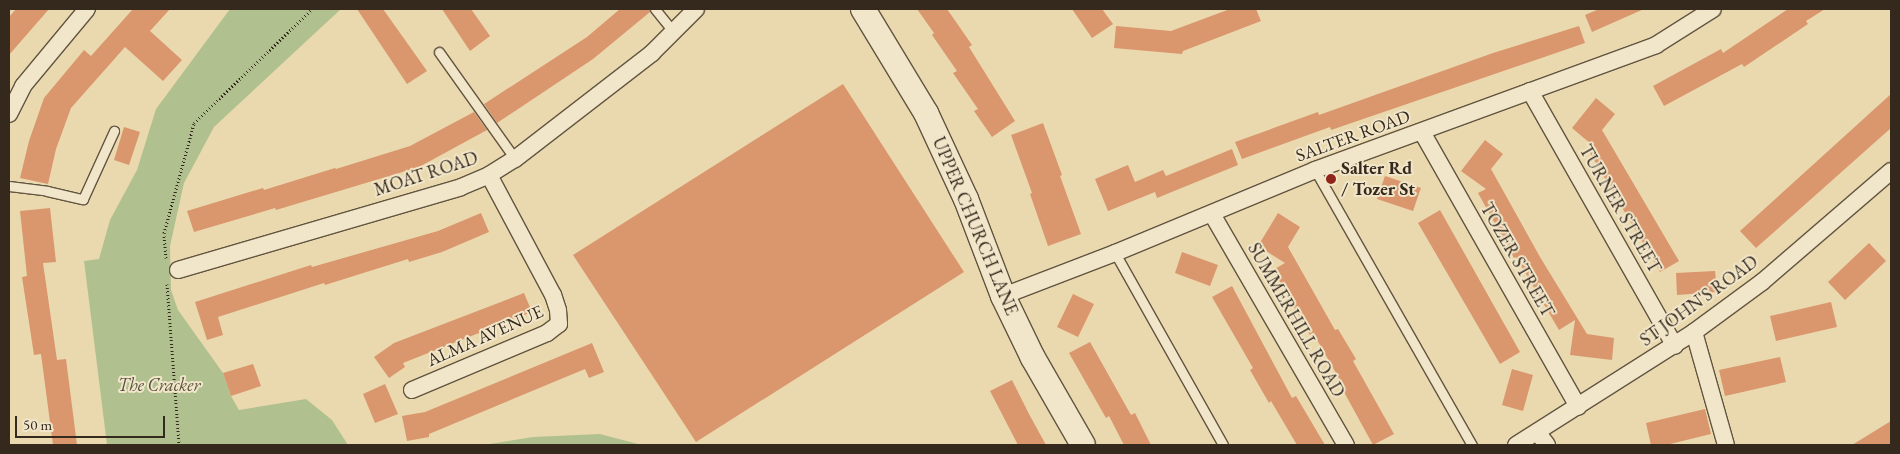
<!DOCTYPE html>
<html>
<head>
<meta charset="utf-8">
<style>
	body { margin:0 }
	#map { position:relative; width:1900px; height:454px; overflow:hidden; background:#ead9ae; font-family:"EB Garamond",serif }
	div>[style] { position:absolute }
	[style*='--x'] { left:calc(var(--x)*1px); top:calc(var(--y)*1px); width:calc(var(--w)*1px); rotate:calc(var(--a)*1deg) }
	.green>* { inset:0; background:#b1c08f }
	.building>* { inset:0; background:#da966c }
	.path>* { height:3px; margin-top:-1.5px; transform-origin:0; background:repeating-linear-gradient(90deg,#34291c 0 1px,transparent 0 3.5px) }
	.roads { filter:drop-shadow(1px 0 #625540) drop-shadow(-1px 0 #625540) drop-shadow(0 1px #625540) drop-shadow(0 -1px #625540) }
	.lane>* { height:9px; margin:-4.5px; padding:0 4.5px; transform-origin:4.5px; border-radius:4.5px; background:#f1e6ca }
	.street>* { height:16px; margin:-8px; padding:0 8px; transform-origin:8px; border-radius:8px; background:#f1e6ca }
	.secondary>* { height:24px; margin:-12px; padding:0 12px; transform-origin:12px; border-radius:12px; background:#f1e6ca }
	.dots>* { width:14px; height:14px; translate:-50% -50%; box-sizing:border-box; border:2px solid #f1e6ca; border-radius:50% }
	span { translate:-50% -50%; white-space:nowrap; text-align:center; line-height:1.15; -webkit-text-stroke:4px #f1e6ca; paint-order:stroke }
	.street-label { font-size:18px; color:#34291c }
	.poi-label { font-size:18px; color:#34291c; font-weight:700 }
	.left { translate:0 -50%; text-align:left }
	.park-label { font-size:18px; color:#534f39; font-style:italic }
	.frame { position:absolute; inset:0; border:10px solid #34291c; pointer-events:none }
	.scale { position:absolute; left:15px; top:416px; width:150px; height:22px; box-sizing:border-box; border:2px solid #34291c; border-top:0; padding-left:6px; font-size:15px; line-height:18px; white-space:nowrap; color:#34291c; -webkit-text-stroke:4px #f1e6ca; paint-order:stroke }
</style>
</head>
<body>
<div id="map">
	<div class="green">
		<i style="clip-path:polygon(230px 9px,341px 9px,214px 127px,184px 183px,170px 246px,171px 290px,178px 310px,223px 373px,231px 396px,239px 410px,306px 399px,332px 420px,348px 445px,107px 445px,84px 261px,99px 259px,110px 220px,137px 170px,156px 109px)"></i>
		<i style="clip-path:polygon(600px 434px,638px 444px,655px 445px,483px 445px,533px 437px)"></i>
	</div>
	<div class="building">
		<i style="clip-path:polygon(16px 9px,49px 9px,9px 55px,9px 17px)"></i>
		<i style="clip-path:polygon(133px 9px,170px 9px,150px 31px,182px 60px,163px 81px,125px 47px,71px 108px,56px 149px,48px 184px,20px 178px,29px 141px,44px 98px,84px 50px,91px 56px)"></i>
		<i style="clip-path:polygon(357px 9px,383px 9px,427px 71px,407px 84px)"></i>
		<i style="clip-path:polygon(442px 9px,471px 9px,490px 36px,470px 51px)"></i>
		<i style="clip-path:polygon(620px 9px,649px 9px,650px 12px,593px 59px,497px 123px,484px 104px,587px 37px)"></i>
		<i style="clip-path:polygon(917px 9px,947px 9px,972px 45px,969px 47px,1015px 121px,992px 137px,974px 111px,978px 109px,953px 73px,957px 71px,932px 35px,934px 33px)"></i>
		<i style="clip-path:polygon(1072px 9px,1102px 9px,1113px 24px,1092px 38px)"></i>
		<i style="clip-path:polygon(1230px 9px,1256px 9px,1261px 21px,1183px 51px,1182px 54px,1114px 48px,1116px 26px,1171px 31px)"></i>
		<i style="clip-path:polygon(1599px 9px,1644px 9px,1592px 32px,1585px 15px)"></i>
		<i style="clip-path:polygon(1788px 9px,1825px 9px,1806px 21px,1808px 24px,1744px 67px,1742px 64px,1664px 106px,1653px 86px,1721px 49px,1723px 53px)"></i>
		<i style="clip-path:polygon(1579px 26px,1585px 43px,1331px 130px,1330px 127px,1242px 159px,1235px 142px,1318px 112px,1319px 115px,1493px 53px)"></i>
		<i style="clip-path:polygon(843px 84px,964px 272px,696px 442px,573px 255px)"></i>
		<i style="clip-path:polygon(1891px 94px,1891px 128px,1756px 248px,1740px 231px)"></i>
		<i style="clip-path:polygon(1596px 98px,1615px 114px,1602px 130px,1679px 261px,1660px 272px,1590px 153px,1597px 149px,1572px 128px)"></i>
		<i style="clip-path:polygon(474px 112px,487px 130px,419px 167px,276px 210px,275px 208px,194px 232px,187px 211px,263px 188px,264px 190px,335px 168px,336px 169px,410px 146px)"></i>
		<i style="clip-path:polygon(1043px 123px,1062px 175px,1060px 176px,1081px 234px,1048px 246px,1030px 194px,1032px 193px,1011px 135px)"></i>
		<i style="clip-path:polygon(124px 127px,140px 132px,129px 165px,114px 160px)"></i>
		<i style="clip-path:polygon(1485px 140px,1503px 154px,1491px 169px,1540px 257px,1587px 334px,1614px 338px,1612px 360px,1570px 355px,1575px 320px,1559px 330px,1516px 257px,1514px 258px,1478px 193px,1486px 189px,1461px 171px)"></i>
		<i style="clip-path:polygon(1232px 149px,1238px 165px,1157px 198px,1155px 192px,1108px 211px,1095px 179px,1128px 165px,1135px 182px,1163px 170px,1166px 176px)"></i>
		<i style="clip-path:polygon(1385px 176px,1421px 188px,1413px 211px,1377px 199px)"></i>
		<i style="clip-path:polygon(50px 208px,56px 262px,43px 263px,57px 360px,66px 359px,77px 445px,53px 445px,41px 354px,34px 355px,22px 277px,27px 276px,20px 211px)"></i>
		<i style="clip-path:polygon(1440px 210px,1520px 352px,1500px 364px,1418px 223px)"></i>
		<i style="clip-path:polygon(481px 213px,489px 232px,442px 252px,409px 262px,408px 259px,325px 285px,324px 283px,218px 317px,223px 335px,207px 340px,195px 302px,311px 265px,312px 267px,438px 231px)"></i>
		<i style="clip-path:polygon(1278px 213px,1300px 227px,1288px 247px,1335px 330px,1338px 329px,1356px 359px,1353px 361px,1394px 434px,1373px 445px,1338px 381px,1340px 380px,1313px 333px,1310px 335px,1273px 270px,1285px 263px,1258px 246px)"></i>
		<i style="clip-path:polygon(1869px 243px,1886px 261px,1845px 300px,1828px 282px)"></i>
		<i style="clip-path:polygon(1182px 252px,1218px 265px,1210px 286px,1175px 273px)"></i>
		<i style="clip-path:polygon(1715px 271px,1717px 292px,1677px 295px,1676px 273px)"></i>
		<i style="clip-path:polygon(1232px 286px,1292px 398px,1296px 396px,1325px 445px,1297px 445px,1271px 401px,1269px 403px,1250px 370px,1253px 368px,1212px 297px)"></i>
		<i style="clip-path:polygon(524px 293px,532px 312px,403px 363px,405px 367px,389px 378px,374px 357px,394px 343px)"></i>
		<i style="clip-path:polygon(1073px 294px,1094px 304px,1078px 337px,1057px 327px)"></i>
		<i style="clip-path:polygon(1831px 302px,1837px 327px,1776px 341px,1770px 316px)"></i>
		<i style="clip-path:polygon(1090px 342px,1131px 415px,1135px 413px,1151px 445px,1124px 445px,1109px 416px,1106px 418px,1069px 353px)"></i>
		<i style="clip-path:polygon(592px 343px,604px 372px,589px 378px,585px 369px,429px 434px,429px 437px,407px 441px,402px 416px,425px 412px)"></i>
		<i style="clip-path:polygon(1780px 357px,1786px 382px,1725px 396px,1719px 370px)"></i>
		<i style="clip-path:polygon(253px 364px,261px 386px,231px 396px,223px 373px)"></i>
		<i style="clip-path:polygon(1512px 369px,1533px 375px,1523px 411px,1502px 405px)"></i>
		<i style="clip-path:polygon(1012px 380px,1029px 414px,1046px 445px,1018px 445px,990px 391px)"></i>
		<i style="clip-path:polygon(385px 384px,398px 414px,375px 423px,363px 394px)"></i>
		<i style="clip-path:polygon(1705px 409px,1711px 434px,1666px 445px,1651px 445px,1646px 423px)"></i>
		<i style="clip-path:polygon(1891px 421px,1891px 445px,1852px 445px)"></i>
	</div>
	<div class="path">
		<i style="--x:166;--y:258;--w:25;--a:-95"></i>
		<i style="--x:164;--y:233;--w:114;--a:-74.7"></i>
		<i style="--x:194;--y:123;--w:164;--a:-44"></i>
		<i style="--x:167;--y:284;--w:161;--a:85.7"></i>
	</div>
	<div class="roads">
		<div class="lane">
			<i style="--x:655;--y:9;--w:28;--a:51"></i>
			<i style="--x:439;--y:52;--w:131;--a:54.6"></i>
			<i style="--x:1315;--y:170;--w:317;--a:60.3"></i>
			<i style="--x:9;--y:186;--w:38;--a:7"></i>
			<i style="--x:47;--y:191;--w:37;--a:13"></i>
			<i style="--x:83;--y:199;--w:75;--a:-65.5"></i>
			<i style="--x:1115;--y:253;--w:220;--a:60.6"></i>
		</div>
		<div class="street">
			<i style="--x:1530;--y:91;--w:293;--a:60.4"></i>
			<i style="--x:9;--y:114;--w:31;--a:-63"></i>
			<i style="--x:23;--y:86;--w:100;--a:-50.3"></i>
			<i style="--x:1422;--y:132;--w:316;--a:60.4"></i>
			<i style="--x:1212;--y:214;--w:267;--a:59.9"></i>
			<i style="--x:178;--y:270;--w:295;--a:-16.3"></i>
			<i style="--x:461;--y:187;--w:30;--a:-23"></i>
			<i style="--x:489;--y:175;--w:31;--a:-32"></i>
			<i style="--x:515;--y:159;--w:173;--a:-37.7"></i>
			<i style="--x:652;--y:53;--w:62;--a:-45"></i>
			<i style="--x:1003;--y:296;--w:120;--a:-21"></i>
			<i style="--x:1115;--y:253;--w:217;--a:-22.5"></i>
			<i style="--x:1315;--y:170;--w:363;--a:-20.1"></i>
			<i style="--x:1656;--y:45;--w:67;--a:-32.3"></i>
			<i style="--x:1694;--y:332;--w:117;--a:74.2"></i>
			<i style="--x:412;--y:390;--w:147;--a:-22.9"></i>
			<i style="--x:547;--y:333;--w:15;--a:-37"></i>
			<i style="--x:559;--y:324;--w:14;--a:-94"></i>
			<i style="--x:558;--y:310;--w:16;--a:-108"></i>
			<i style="--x:553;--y:295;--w:136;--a:-118.1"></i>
			<i style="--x:1537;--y:432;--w:16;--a:52"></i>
			<i style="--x:1516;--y:445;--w:211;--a:-32.4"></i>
			<i style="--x:1694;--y:332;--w:84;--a:-36.3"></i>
			<i style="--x:1762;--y:282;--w:170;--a:-40.7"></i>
		</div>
		<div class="secondary">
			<i style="--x:863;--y:9;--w:122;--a:58.8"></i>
			<i style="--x:926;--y:113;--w:95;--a:65.1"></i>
			<i style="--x:966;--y:199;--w:104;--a:69.1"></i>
			<i style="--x:1003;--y:296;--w:69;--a:64.2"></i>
			<i style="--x:1033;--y:358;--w:100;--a:60.1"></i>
		</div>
	</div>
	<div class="dots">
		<i style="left:1331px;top:179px;background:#8f2418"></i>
	</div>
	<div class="street-label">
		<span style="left:1353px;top:136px;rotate:-20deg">SALTER ROAD</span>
		<span style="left:426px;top:174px;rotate:-18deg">MOAT ROAD</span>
		<span style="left:1620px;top:209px;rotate:60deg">TURNER STREET</span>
		<span style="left:975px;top:226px;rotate:67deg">UPPER CHURCH LANE</span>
		<span style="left:1517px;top:260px;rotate:60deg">TOZER STREET</span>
		<span style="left:1699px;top:301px;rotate:-36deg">ST JOHN'S ROAD</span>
		<span style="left:1296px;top:320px;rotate:60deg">SUMMERHILL ROAD</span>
		<span style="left:485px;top:336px;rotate:-24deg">ALMA AVENUE</span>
	</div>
	<div class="poi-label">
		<span class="left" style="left:1341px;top:179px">Salter Rd<br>/ Tozer St</span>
	</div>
	<div class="park-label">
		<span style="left:159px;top:385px">The Cracker</span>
	</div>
	<div class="frame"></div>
	<div class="scale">50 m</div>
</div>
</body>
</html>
